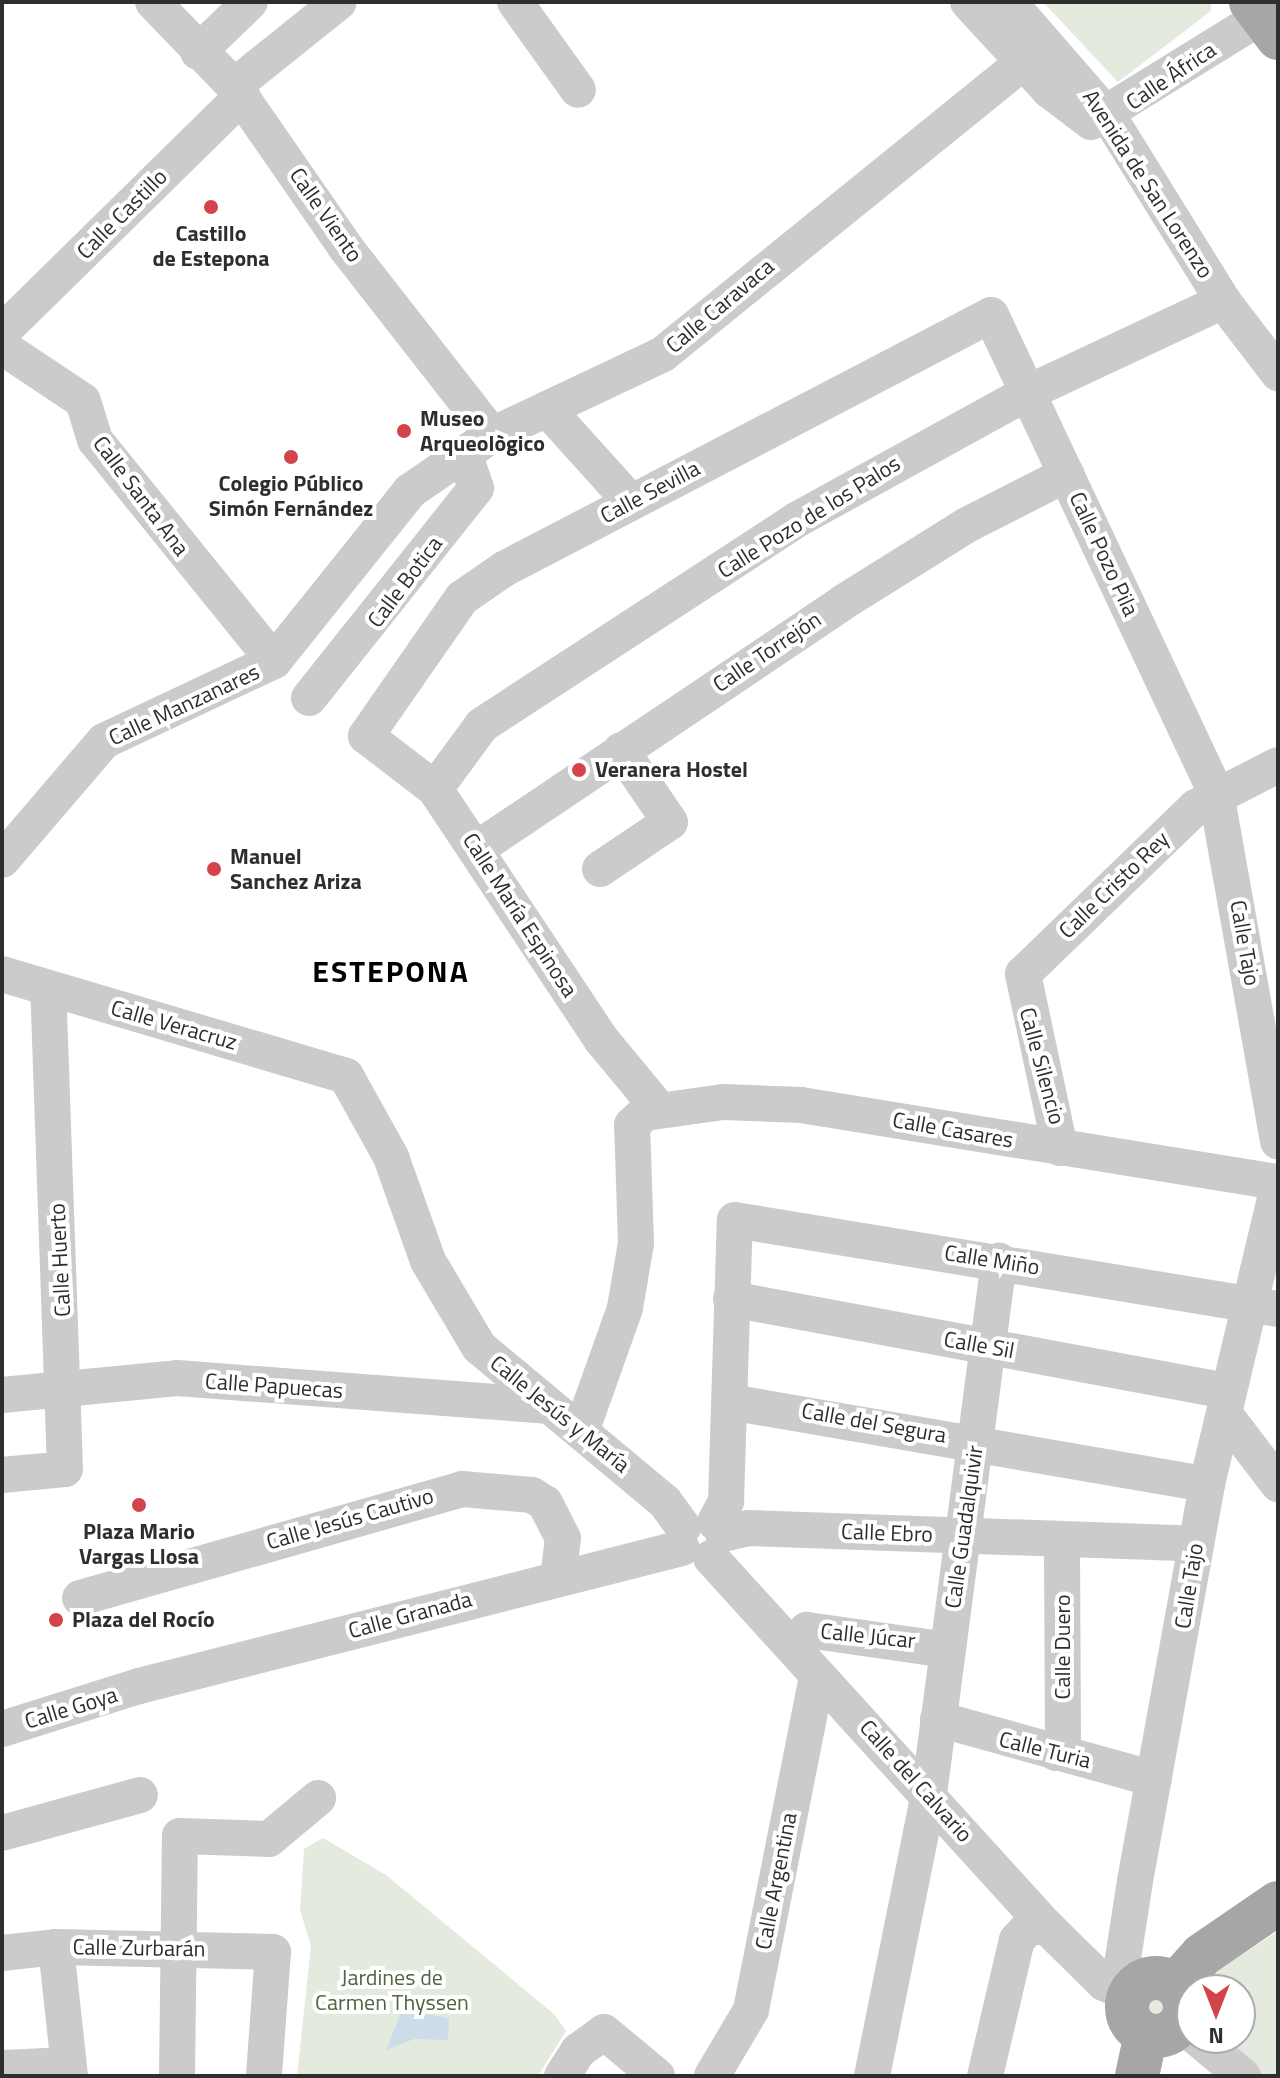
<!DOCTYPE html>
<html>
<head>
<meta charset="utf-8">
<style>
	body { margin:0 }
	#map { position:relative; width:1280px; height:2078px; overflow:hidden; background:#fff; font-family:"Titillium Web",sans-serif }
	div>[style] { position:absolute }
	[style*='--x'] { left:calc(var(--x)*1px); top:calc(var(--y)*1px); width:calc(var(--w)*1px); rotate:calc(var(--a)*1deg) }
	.green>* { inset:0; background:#e4eadd }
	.round { border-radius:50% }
	.water>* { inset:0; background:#ccdce8 }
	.minor>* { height:36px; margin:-18px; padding:0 18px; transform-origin:18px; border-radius:18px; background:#cbcbcb }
	.major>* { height:44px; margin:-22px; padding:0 22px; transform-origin:22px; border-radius:22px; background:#a6a6a6 }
	.major>.ring { margin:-22px; padding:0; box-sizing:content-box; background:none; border:44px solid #a6a6a6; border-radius:50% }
	.dots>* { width:22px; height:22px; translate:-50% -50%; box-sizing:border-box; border:4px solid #fff; border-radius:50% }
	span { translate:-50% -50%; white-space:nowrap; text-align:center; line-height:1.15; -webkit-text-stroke:8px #fff; paint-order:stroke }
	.street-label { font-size:22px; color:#2e2e2e }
	.poi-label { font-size:22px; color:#2e2e2e; font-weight:700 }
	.left { translate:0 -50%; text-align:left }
	.park-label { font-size:22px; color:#506540 }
	.district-label { font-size:30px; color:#000; font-weight:700; letter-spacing:2px }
	.frame { position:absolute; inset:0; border:4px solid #2e2e2e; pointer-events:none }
	.north { position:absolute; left:1176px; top:1974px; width:80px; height:80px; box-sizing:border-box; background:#fff; border:2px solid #ababab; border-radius:50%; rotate:180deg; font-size:22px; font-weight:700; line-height:32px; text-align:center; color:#2e2e2e }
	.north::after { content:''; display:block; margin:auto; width:28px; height:36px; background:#d2444a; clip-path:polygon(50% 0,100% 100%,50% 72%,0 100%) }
</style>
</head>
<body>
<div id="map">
	<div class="green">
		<i style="clip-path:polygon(1043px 2px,1211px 2px,1211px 11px,1118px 82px)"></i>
		<i style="clip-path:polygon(323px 1838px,386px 1875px,554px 2014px,566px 2031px,538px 2076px,297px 2076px,311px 1946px,300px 1910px,304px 1849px)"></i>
		<i style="clip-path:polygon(1278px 1931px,1278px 2076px,1260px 2076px,1225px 2038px,1240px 2038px,1240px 1990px,1212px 1990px,1214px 1973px)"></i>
		<i class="round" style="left:1144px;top:1996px;width:24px;height:24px"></i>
	</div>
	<div class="water">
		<i style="clip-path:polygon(399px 1997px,420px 2013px,449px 2018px,448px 2040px,414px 2039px,386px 2050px,401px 2013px)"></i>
	</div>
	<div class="minor">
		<i style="--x:153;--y:2;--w:117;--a:46"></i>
		<i style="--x:234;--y:86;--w:197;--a:55.3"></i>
		<i style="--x:346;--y:248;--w:237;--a:52"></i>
		<i style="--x:515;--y:2;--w:108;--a:54.4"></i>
		<i style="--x:968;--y:2;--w:121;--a:47.3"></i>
		<i style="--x:1050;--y:91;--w:51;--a:37.1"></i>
		<i style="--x:1091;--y:122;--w:196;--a:-31.7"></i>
		<i style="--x:1009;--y:2;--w:152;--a:49"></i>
		<i style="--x:1109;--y:117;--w:216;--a:58.2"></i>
		<i style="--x:1223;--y:301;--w:91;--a:52.6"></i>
		<i style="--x:198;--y:52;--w:72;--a:-43.9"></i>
		<i style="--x:234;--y:86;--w:134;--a:-38.7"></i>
		<i style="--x:2;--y:332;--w:337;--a:-44.5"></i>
		<i style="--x:2;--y:347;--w:97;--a:33.7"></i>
		<i style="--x:83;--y:401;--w:41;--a:72.9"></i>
		<i style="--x:95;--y:440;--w:284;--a:51"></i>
		<i style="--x:547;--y:409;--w:125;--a:47.9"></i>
		<i style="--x:309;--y:698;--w:268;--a:-51.5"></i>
		<i style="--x:476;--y:488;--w:34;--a:-109"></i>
		<i style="--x:435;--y:789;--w:79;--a:-53.7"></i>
		<i style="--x:482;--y:725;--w:377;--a:-33.1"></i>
		<i style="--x:798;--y:519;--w:264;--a:-28.8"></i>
		<i style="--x:1029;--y:392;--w:214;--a:-25.1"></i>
		<i style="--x:478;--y:848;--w:439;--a:-33.9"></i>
		<i style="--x:842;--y:603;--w:145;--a:-32"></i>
		<i style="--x:965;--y:526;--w:114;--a:-27"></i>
		<i style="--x:2;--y:860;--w:157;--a:-49.4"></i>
		<i style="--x:104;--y:741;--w:188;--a:-25.2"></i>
		<i style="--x:274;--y:661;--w:218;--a:-51.3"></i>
		<i style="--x:410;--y:491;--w:99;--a:-34.3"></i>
		<i style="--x:492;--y:435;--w:189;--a:-25.3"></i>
		<i style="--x:663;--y:354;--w:464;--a:-39"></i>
		<i style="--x:600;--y:869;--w:84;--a:-33.9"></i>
		<i style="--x:670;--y:822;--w:87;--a:-124.2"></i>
		<i style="--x:2;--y:974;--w:359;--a:16.5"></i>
		<i style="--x:346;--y:1076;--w:93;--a:60.9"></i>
		<i style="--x:391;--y:1157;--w:110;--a:70.4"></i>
		<i style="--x:428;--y:1261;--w:100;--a:59.3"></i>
		<i style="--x:479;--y:1347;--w:242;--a:39.8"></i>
		<i style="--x:665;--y:1502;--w:31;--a:54"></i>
		<i style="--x:658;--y:1108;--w:89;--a:-129.6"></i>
		<i style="--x:601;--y:1039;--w:300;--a:-123.6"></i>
		<i style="--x:435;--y:789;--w:87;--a:-142.5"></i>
		<i style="--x:366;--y:736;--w:168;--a:-55.2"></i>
		<i style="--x:462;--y:598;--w:51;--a:-34.6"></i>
		<i style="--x:504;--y:569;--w:549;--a:-27.54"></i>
		<i style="--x:991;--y:315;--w:528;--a:64.79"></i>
		<i style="--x:1216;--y:793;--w:354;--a:79.9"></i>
		<i style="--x:1060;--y:1148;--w:178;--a:-102"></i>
		<i style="--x:1023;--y:974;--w:240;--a:-44"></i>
		<i style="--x:1196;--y:807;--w:92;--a:-27.1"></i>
		<i style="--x:731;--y:1299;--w:504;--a:10.51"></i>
		<i style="--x:2;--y:1395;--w:176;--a:-5.5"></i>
		<i style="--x:177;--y:1378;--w:371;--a:4.3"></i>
		<i style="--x:730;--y:1402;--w:484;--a:9.8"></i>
		<i style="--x:1226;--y:1416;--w:86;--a:52.6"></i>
		<i style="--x:582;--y:1429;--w:128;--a:-70.4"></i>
		<i style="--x:625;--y:1308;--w:66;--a:-80.4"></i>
		<i style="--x:636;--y:1243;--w:118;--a:-91.9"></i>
		<i style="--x:632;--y:1125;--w:18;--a:-43"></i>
		<i style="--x:645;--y:1113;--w:79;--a:-8"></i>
		<i style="--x:723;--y:1102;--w:78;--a:2.2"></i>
		<i style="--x:801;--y:1105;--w:483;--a:9.2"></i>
		<i style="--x:2;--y:1475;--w:63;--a:-5.4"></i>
		<i style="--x:65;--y:1469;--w:481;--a:-92"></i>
		<i style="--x:715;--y:1522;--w:24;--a:-62"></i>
		<i style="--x:726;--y:1501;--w:281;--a:-88.2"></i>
		<i style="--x:735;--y:1220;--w:550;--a:9.31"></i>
		<i style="--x:723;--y:1534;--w:26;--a:-13"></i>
		<i style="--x:748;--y:1528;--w:448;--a:2"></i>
		<i style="--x:711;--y:1558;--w:499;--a:47.7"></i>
		<i style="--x:1047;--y:1927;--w:80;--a:44.5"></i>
		<i style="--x:1104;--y:1983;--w:29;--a:25"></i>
		<i style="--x:80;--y:1598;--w:397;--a:-15.9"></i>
		<i style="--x:462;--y:1489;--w:70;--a:4.9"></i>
		<i style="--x:532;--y:1495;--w:15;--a:32"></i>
		<i style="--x:545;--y:1503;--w:39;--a:63"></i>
		<i style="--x:563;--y:1538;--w:39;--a:97"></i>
		<i style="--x:794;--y:1642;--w:18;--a:-43"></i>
		<i style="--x:807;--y:1630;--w:141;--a:8.1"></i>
		<i style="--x:938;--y:1719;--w:224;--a:15.5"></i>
		<i style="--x:2;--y:1729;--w:144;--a:-17.4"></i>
		<i style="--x:139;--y:1686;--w:560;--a:-14.26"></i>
		<i style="--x:1056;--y:1753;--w:15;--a:-62"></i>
		<i style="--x:1063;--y:1740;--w:201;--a:-90.3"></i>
		<i style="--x:2;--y:1833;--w:143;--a:-15.4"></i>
		<i style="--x:56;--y:1947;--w:130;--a:83.8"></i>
		<i style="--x:2;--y:1953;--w:54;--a:-6.3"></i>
		<i style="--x:56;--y:1947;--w:217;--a:1.3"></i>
		<i style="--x:273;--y:1952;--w:124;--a:94.2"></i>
		<i style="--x:1135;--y:1988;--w:26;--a:-119"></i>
		<i style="--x:1122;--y:1965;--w:85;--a:-81.2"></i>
		<i style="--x:1135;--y:1881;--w:403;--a:-79.7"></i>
		<i style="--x:1207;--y:1484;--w:307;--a:-76.6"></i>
		<i style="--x:1197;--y:2038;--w:60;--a:39.6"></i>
		<i style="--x:2;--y:2068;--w:66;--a:-2.6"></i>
		<i style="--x:177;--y:2076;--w:240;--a:-89.3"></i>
		<i style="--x:180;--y:1836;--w:89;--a:1.9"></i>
		<i style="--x:269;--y:1839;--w:64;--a:-39.9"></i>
		<i style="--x:562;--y:2076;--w:30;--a:-57"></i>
		<i style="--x:578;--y:2051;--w:32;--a:-36"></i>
		<i style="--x:604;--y:2032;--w:69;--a:39.7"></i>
		<i style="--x:712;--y:2076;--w:77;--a:-59.4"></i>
		<i style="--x:751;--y:2010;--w:338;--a:-78.8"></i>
		<i style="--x:872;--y:2076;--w:288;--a:-78.6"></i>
		<i style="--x:929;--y:1794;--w:538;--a:-82.52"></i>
		<i style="--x:985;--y:2076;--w:140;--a:-76.8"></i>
		<i style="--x:1017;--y:1940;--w:18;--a:-47"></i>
		<i style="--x:1029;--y:1927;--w:18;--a:0"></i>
	</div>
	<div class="major">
		<i style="--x:1251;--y:2;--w:45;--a:53.1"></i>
		<i class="ring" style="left:1127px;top:1978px;width:14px;height:14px"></i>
		<i style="--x:1175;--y:1985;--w:40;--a:-48"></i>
		<i style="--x:1202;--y:1955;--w:92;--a:-34.4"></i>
		<i style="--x:1137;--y:2076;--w:43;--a:-77.9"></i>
	</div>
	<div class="dots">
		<i style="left:211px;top:207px;background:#d2444a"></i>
		<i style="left:404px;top:431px;background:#d2444a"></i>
		<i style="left:291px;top:457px;background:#d2444a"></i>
		<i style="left:579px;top:770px;background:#d2444a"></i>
		<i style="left:214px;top:869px;background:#d2444a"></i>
		<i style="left:139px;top:1505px;background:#d2444a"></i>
		<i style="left:56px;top:1620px;background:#d2444a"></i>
	</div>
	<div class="street-label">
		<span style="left:1171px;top:76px;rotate:-34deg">Calle África</span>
		<span style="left:1148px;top:184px;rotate:57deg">Avenida de San Lorenzo</span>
		<span style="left:122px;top:214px;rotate:-45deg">Calle Castillo</span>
		<span style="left:326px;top:215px;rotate:55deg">Calle Viento</span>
		<span style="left:720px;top:306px;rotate:-40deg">Calle Caravaca</span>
		<span style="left:650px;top:492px;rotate:-28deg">Calle Sevilla</span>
		<span style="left:141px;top:496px;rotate:53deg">Calle Santa Ana</span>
		<span style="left:809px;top:517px;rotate:-32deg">Calle Pozo de los Palos</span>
		<span style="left:1104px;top:554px;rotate:65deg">Calle Pozo Pila</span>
		<span style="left:405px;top:582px;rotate:-53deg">Calle Botica</span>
		<span style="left:767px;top:652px;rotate:-34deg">Calle Torrejón</span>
		<span style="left:184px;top:705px;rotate:-25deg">Calle Manzanares</span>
		<span style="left:1114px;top:885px;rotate:-44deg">Calle Cristo Rey</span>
		<span style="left:520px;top:915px;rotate:57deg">Calle María Espinosa</span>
		<span style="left:1245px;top:943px;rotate:80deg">Calle Tajo</span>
		<span style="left:174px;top:1025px;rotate:16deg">Calle Veracruz</span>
		<span style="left:1042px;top:1066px;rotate:75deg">Calle Silencio</span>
		<span style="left:953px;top:1130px;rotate:10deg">Calle Casares</span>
		<span style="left:60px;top:1260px;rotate:-93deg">Calle Huerto</span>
		<span style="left:992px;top:1260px;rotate:9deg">Calle Miño</span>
		<span style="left:979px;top:1345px;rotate:10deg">Calle Sil</span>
		<span style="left:274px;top:1386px;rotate:4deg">Calle Papuecas</span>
		<span style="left:560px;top:1414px;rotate:39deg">Calle Jesús y María</span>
		<span style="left:874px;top:1423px;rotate:10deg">Calle del Segura</span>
		<span style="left:350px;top:1519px;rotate:-16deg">Calle Jesús Cautivo</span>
		<span style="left:964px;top:1527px;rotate:-82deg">Calle Guadalquivir</span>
		<span style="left:887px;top:1533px;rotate:2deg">Calle Ebro</span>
		<span style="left:1189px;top:1586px;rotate:-81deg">Calle Tajo</span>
		<span style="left:410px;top:1615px;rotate:-15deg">Calle Granada</span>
		<span style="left:868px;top:1636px;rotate:6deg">Calle Júcar</span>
		<span style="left:1063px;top:1647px;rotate:-90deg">Calle Duero</span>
		<span style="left:71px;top:1708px;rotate:-17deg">Calle Goya</span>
		<span style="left:1045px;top:1750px;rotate:14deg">Calle Turia</span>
		<span style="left:916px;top:1781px;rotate:48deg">Calle del Calvario</span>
		<span style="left:776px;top:1881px;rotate:-79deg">Calle Argentina</span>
		<span style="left:139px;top:1948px;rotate:1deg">Calle Zurbarán</span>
	</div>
	<div class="poi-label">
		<span style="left:211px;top:246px">Castillo<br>de Estepona</span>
		<span class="left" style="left:420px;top:431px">Museo<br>Arqueològico</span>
		<span style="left:291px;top:496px">Colegio Público<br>Simón Fernández</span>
		<span class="left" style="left:595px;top:770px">Veranera Hostel</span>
		<span class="left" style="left:230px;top:869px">Manuel<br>Sanchez Ariza</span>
		<span style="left:139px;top:1544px">Plaza Mario<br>Vargas Llosa</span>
		<span class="left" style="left:72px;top:1620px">Plaza del Rocío</span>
	</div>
	<div class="park-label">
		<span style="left:392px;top:1990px">Jardines de<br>Carmen Thyssen</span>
	</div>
	<div class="district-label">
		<span style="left:391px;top:971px">ESTEPONA</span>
	</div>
	<div class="frame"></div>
	<div class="north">N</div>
</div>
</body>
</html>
